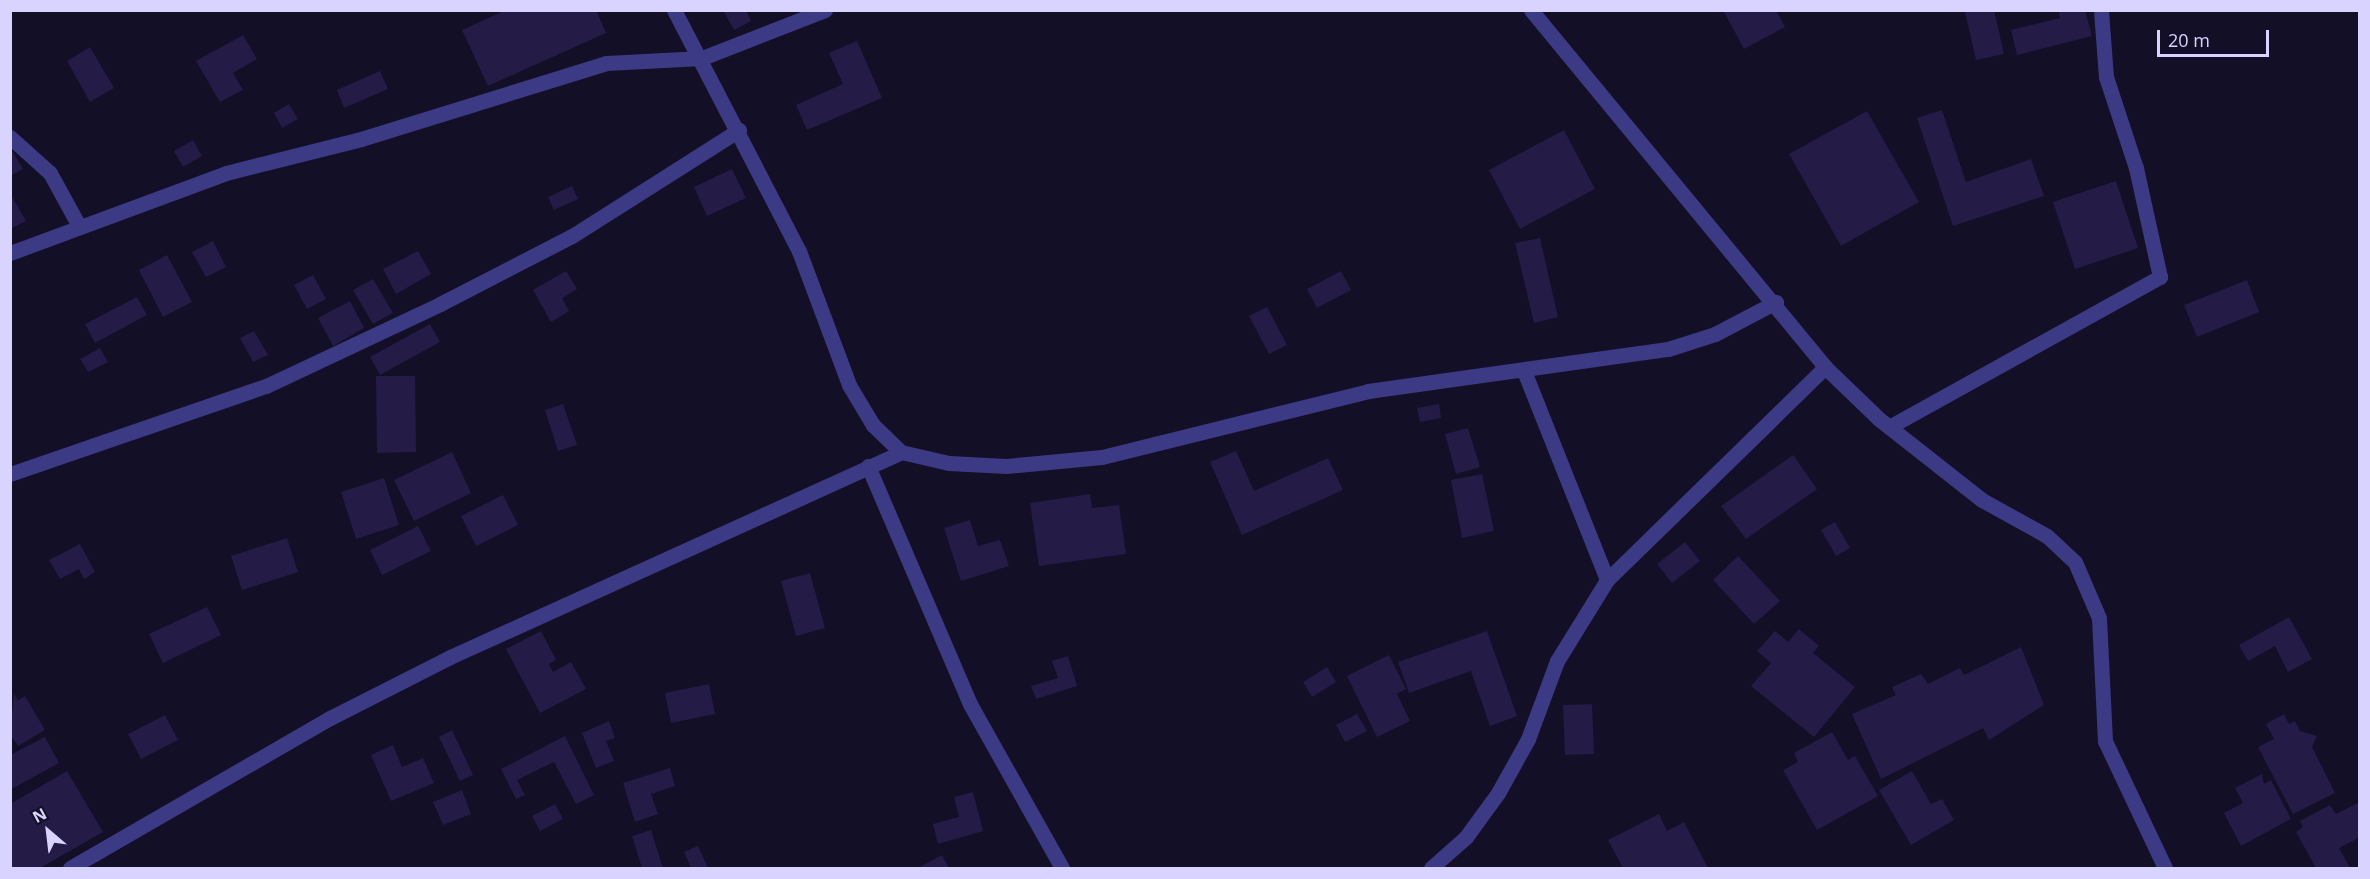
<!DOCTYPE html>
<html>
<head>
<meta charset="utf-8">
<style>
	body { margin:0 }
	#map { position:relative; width:2370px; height:879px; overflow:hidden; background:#130f26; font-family:"Open Sans",sans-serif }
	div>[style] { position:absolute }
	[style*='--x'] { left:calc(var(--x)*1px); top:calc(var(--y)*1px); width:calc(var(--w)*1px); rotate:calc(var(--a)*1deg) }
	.building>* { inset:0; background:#241b47 }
	.minor>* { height:15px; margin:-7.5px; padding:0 7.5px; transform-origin:7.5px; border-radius:7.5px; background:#3d3a85 }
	span { translate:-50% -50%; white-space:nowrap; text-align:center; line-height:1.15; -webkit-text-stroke:6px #130f26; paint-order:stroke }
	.frame { position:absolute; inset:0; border:12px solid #d9d4ff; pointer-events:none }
	.north { position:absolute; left:18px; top:801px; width:60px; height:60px; -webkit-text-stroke:4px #130f26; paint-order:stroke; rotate:332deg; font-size:16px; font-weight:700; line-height:24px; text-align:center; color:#d9d4ff }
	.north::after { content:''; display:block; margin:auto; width:21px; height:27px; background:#d9d4ff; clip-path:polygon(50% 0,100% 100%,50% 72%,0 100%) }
	.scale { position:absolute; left:2157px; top:30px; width:112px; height:27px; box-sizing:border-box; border:3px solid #d9d4ff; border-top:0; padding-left:8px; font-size:18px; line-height:21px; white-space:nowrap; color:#d9d4ff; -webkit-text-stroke:4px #130f26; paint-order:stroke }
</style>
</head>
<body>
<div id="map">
	<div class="building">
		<i style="clip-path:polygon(506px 10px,596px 10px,606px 33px,488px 86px,462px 30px)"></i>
		<i style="clip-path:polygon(723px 10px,746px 10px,751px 21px,734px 30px)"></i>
		<i style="clip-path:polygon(1723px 10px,1776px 10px,1785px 27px,1744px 49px)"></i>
		<i style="clip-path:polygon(1994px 10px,2004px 54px,1976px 60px,1965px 12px)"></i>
		<i style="clip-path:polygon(2058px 10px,2085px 10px,2092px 36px,2017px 55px,2011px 30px,2060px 18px)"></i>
		<i style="clip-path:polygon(243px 35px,257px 59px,233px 73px,243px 90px,220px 102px,196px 61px)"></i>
		<i style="clip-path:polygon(857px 41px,882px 98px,807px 130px,796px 105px,843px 84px,829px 53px)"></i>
		<i style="clip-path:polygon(90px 47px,114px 88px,90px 102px,67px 61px)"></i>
		<i style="clip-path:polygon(380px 71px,388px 89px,344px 108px,337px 90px)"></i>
		<i style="clip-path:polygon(289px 104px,298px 119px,282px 128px,274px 113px)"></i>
		<i style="clip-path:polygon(1942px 110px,1966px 182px,2031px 159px,2044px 196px,1953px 226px,1917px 118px)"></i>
		<i style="clip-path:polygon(1867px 111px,1919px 202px,1841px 246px,1789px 154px)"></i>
		<i style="clip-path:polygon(1564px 130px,1595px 189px,1520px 229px,1489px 170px)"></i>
		<i style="clip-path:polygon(193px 140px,202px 156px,183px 167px,174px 151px)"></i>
		<i style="clip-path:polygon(10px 147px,23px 169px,10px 176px)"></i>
		<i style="clip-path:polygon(732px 169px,746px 198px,707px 216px,694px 187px)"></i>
		<i style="clip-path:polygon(2116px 181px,2138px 248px,2075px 269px,2053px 202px)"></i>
		<i style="clip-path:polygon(572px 186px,578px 199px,554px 210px,548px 197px)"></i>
		<i style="clip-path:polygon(10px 193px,26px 221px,10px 229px)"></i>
		<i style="clip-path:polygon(1540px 238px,1558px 317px,1534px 323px,1515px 243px)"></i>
		<i style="clip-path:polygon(213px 241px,226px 267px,206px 277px,192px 252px)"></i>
		<i style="clip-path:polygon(418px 251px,431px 274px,396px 294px,383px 269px)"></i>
		<i style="clip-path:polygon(167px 255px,192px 302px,163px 317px,139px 270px)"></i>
		<i style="clip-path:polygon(566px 271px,577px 289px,562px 298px,569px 311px,551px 322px,533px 290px)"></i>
		<i style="clip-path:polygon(1341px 271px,1351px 290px,1317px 308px,1307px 289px)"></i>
		<i style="clip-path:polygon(313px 275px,326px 299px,307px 309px,294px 285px)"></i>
		<i style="clip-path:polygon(373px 279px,393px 313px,373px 324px,353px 290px)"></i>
		<i style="clip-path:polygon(2247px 280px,2259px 312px,2197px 337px,2184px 305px)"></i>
		<i style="clip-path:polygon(137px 297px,147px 315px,95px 343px,85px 324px)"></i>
		<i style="clip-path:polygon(350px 301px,364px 328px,333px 346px,318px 318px)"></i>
		<i style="clip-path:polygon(1267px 307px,1287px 345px,1269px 354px,1249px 316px)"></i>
		<i style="clip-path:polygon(430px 324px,440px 342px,380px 375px,370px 357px)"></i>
		<i style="clip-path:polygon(254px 331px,268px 355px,253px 362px,240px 338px)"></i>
		<i style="clip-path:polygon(100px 348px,108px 362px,88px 372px,80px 359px)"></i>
		<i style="clip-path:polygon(376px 376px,415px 376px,416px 452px,377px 453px)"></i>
		<i style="clip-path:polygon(563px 404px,577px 445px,558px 451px,545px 410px)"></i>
		<i style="clip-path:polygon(1439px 404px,1441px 418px,1420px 422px,1417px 408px)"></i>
		<i style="clip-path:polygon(1468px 428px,1480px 467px,1456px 474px,1445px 434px)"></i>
		<i style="clip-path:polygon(1236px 451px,1254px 491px,1328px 458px,1343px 490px,1242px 535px,1210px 462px)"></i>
		<i style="clip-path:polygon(452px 452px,471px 493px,414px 521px,394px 480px)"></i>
		<i style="clip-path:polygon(1793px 455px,1817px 489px,1746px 539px,1721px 506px)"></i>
		<i style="clip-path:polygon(1482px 474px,1494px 531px,1462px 538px,1451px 480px)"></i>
		<i style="clip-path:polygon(384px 478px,399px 525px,356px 539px,341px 492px)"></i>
		<i style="clip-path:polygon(1090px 494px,1092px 508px,1119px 505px,1126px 554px,1039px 566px,1030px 503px)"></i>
		<i style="clip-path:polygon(503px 495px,518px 525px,476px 546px,461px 516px)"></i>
		<i style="clip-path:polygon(970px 520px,978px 546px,1000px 540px,1009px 566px,961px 581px,944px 528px)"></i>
		<i style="clip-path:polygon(1835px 522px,1850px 548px,1836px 556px,1821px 530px)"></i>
		<i style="clip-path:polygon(418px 526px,431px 551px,382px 575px,370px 550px)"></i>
		<i style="clip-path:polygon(287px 538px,298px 572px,242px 590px,231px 556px)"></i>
		<i style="clip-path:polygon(1685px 542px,1700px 561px,1672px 583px,1657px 564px)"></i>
		<i style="clip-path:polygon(80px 544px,95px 572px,84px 579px,79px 569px,60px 579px,49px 560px)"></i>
		<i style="clip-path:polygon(1738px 556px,1780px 601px,1754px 624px,1713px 580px)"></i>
		<i style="clip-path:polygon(810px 573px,825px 628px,796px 636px,781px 581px)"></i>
		<i style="clip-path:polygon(207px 607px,221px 635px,163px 663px,149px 634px)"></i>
		<i style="clip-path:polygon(2289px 617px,2312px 659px,2288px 672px,2275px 646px,2248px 661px,2239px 645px)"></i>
		<i style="clip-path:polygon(1799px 629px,1819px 646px,1813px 653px,1855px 687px,1814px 737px,1751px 686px,1771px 663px,1757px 651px,1775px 631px,1788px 642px)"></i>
		<i style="clip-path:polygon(541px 631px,556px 660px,549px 664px,553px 672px,571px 662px,586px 689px,540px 713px,506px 649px)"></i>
		<i style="clip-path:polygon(1487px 631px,1517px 716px,1490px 726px,1471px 671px,1409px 693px,1398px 662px)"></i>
		<i style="clip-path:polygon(2021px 647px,2044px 705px,1989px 740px,1983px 728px,1881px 779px,1852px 714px,1896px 695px,1892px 687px,1921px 674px,1928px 684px,1960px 668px,1964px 675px)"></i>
		<i style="clip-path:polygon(1389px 655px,1406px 689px,1397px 694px,1410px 721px,1377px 737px,1347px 676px)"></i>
		<i style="clip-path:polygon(1068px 656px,1077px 686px,1036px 699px,1031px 686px,1058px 678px,1052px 661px)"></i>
		<i style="clip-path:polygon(1327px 667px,1336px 682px,1312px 697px,1303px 682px)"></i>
		<i style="clip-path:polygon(709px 684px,715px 714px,671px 723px,665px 693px)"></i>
		<i style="clip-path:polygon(14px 694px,18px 700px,25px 696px,45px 730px,18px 746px,10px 734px)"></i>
		<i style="clip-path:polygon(1592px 704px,1594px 754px,1565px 755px,1563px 705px)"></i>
		<i style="clip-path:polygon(1357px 714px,1367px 731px,1345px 742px,1336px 725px)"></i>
		<i style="clip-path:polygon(2284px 714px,2289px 724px,2295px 721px,2300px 731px,2317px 736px,2312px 747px,2335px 793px,2293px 814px,2258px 747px,2274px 739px,2266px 724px)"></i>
		<i style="clip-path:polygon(165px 715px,178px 740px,141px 759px,128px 734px)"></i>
		<i style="clip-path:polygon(609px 721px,615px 738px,606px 741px,614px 761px,596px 768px,582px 733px)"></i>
		<i style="clip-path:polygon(452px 730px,473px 775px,460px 781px,439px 737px)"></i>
		<i style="clip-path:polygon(1832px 732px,1848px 760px,1855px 756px,1878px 796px,1817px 830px,1783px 770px,1798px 762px,1794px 753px)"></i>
		<i style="clip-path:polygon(565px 736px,594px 795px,576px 804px,554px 762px,517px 780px,525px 795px,516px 799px,501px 769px)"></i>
		<i style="clip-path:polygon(45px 737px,59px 763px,10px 790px,10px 755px)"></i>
		<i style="clip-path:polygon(393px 745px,402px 767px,423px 758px,434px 783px,391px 801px,371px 755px)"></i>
		<i style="clip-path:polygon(670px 768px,675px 786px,651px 794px,658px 814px,635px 822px,623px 783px)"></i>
		<i style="clip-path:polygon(67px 771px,103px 832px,40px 868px,10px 868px,10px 804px)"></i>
		<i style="clip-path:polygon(1912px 771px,1931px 804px,1942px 799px,1954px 820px,1911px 845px,1879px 790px)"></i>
		<i style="clip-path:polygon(2262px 774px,2264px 784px,2271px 780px,2291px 819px,2241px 846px,2224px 813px,2243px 803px,2235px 788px)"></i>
		<i style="clip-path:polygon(462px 790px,471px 814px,443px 825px,433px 802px)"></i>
		<i style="clip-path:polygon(973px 792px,983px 831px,938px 844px,933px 824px,959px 817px,954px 797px)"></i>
		<i style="clip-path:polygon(2360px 802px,2360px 837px,2339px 848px,2350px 868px,2316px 868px,2296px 832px,2303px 827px,2300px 821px,2330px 805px,2336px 814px)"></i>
		<i style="clip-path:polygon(555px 804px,563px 819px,540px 831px,532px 816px)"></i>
		<i style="clip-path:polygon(1659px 814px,1667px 831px,1684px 822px,1708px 868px,1623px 868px,1608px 840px)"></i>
		<i style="clip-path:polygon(651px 830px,663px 868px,642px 868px,632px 836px)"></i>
		<i style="clip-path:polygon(698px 846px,708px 868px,691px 868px,684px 852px)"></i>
		<i style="clip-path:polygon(942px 855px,949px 868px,918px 868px)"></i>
	</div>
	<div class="minor">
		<i style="--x:674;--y:10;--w:271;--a:62.6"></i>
		<i style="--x:799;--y:251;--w:143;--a:69.5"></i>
		<i style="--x:849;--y:385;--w:47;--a:59"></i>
		<i style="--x:873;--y:425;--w:39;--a:44"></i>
		<i style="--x:901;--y:452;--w:49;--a:12.9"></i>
		<i style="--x:949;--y:463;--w:57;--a:3"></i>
		<i style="--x:1006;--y:466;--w:96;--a:-5.4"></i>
		<i style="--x:1102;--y:457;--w:274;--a:-13.9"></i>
		<i style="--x:1368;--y:391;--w:303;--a:-8"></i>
		<i style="--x:1668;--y:349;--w:49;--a:-17.7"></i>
		<i style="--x:1715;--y:334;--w:69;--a:-27.7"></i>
		<i style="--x:1531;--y:10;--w:462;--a:50.5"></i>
		<i style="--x:1825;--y:367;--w:75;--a:43.9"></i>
		<i style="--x:1879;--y:419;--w:131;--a:38.2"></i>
		<i style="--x:1982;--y:500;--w:74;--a:29"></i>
		<i style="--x:2047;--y:536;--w:38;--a:43"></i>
		<i style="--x:2075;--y:562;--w:61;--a:66.8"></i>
		<i style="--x:2099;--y:618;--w:123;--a:87.2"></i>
		<i style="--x:2105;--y:741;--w:140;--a:64.7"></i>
		<i style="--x:10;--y:137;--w:54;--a:42"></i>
		<i style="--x:50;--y:173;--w:60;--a:61.3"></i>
		<i style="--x:10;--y:253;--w:230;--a:-20.3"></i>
		<i style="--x:226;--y:173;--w:139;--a:-14.1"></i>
		<i style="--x:361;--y:139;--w:257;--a:-17.2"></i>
		<i style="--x:606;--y:63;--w:96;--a:-3"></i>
		<i style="--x:702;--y:58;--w:132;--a:-21.3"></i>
		<i style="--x:1524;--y:371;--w:225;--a:68.3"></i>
		<i style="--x:1889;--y:427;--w:310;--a:-29"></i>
		<i style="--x:2160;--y:277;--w:112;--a:-102.4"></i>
		<i style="--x:2136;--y:168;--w:96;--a:-108.2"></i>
		<i style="--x:2106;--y:77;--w:67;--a:-94.3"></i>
		<i style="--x:868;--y:466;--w:259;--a:66.8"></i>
		<i style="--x:970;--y:704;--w:188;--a:60.7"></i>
		<i style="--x:10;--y:474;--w:271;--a:-19"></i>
		<i style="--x:266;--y:386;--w:192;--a:-25.2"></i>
		<i style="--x:440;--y:304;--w:148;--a:-27.3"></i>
		<i style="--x:572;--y:236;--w:198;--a:-32.4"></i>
		<i style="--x:70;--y:868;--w:300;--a:-30"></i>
		<i style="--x:330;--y:718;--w:135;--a:-26.9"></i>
		<i style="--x:450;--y:657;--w:495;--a:-24.4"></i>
		<i style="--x:1431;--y:868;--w:47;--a:-41.5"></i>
		<i style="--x:1466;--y:837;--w:54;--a:-54"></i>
		<i style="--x:1498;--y:793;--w:62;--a:-60.9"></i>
		<i style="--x:1528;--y:739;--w:83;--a:-69.6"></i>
		<i style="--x:1557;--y:661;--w:95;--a:-58.3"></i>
		<i style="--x:1607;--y:580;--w:305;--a:-44.3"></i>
	</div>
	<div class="frame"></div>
	<div class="north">N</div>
	<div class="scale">20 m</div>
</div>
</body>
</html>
